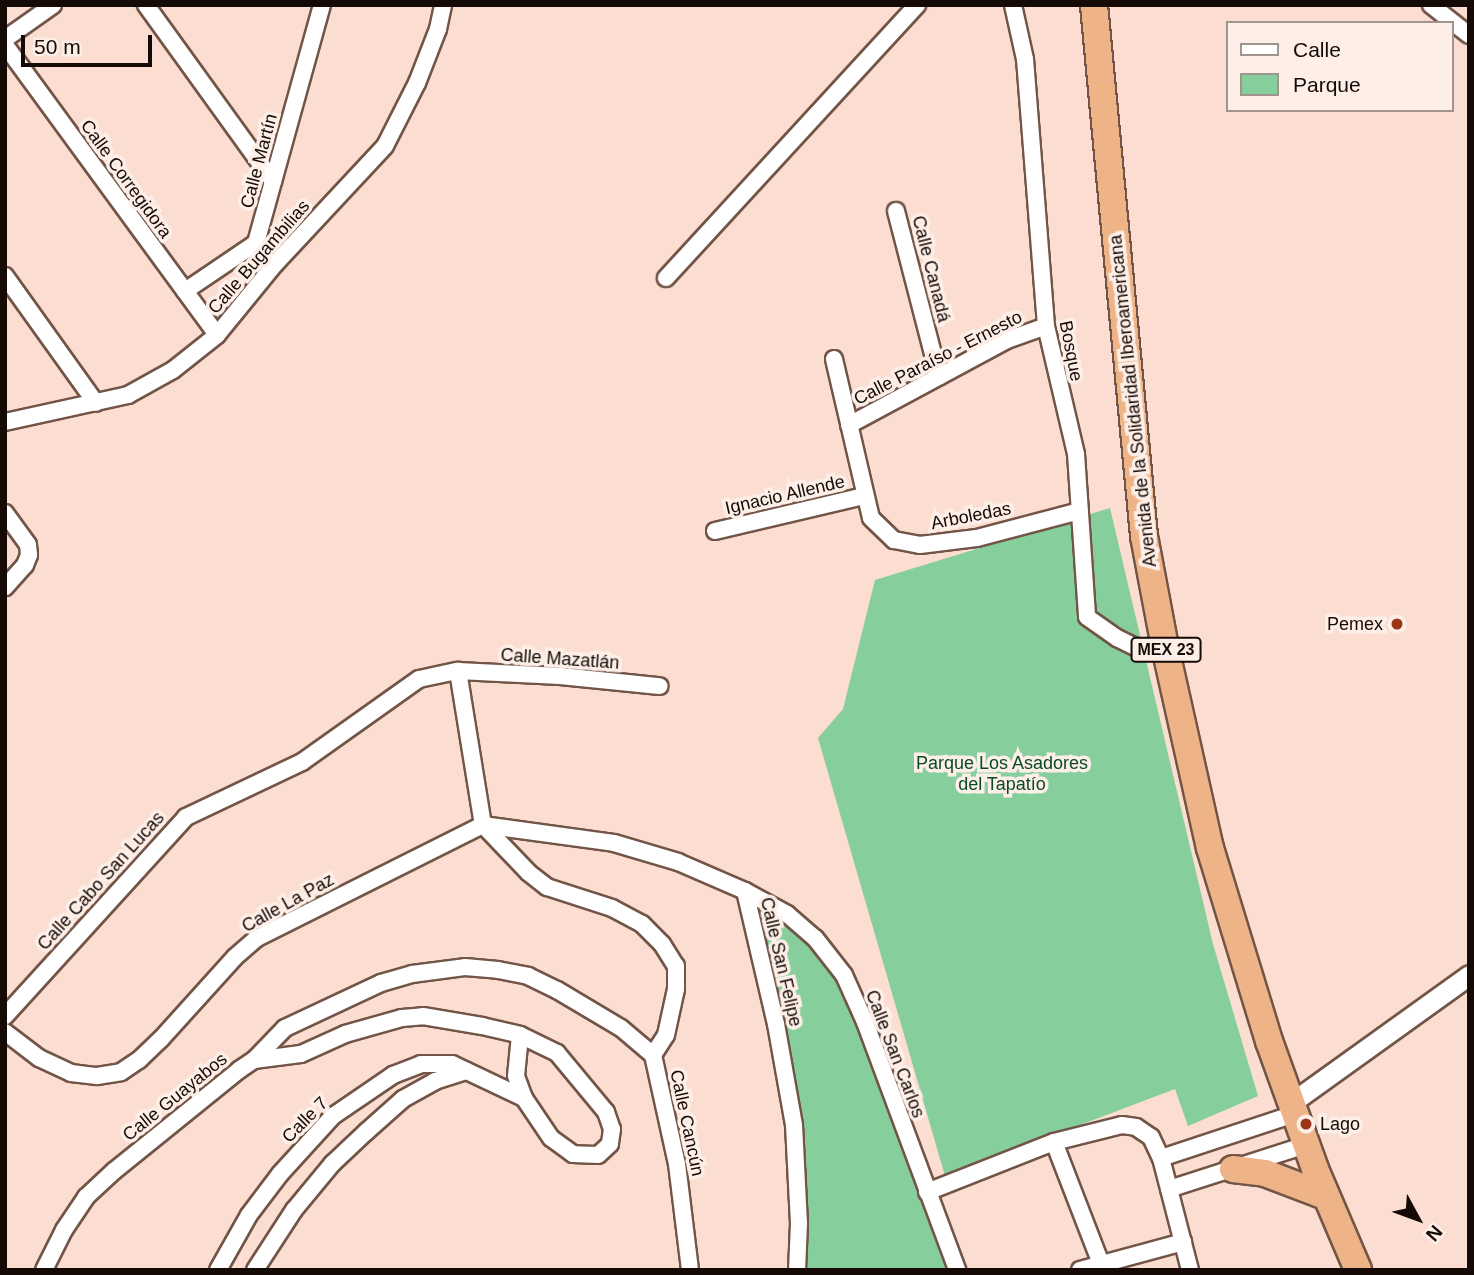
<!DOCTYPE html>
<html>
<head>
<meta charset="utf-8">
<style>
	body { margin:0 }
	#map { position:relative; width:1474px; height:1275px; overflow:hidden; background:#fbded1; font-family:Arial,sans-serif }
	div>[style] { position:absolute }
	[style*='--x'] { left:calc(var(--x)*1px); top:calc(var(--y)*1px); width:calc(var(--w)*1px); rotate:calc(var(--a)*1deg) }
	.green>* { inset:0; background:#86ce9c }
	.roads { filter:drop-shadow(2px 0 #725547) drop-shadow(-2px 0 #725547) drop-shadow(0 2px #725547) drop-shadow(0 -2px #725547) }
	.minor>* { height:16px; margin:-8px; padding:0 8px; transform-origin:8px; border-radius:8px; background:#fff }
	.tertiary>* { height:19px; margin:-9.5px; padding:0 9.5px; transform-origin:9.5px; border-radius:9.5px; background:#fff }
	.trunk>* { height:26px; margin:-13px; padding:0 13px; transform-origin:13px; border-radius:13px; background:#eeb487 }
	.dots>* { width:19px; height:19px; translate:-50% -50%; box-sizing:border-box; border:4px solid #fdefe8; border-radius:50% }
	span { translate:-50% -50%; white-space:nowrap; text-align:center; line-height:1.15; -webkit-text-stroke:7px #fdefe8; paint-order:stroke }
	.shield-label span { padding:2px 5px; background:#fdefe8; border:2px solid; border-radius:5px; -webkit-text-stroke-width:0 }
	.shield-label { font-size:16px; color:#160a06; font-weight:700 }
	.street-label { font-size:18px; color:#160a06 }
	.poi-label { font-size:18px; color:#160a06 }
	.right { translate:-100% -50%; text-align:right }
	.left { translate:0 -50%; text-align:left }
	.park-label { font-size:18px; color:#074b26 }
	.frame { position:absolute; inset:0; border:7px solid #160a06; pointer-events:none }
	.legend { position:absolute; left:1226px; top:21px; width:228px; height:91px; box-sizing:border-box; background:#fdefe8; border:2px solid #a1938e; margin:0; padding:9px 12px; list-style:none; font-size:21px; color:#160a06 }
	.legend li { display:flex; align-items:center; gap:14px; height:35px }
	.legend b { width:35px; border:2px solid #a1938e }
	.north { position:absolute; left:1383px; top:1184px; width:70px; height:70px; -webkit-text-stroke:5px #fdefe8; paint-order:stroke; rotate:131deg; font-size:19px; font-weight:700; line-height:28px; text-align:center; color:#160a06 }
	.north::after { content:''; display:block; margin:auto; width:24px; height:32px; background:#160a06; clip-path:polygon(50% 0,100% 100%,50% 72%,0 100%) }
	.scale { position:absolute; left:21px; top:35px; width:131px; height:32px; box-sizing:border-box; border:4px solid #160a06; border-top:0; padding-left:9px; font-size:21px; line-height:24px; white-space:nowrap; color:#160a06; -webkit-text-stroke:5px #fdefe8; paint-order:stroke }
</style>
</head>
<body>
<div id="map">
	<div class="green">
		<i style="clip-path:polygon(1110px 508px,1213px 944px,1258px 1096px,1188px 1126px,1175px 1089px,945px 1176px,818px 738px,843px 709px,875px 580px)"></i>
		<i style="clip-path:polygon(757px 898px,804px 929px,844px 975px,957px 1270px,795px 1270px,798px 1245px)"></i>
	</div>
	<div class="roads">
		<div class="minor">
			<i style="--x:146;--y:5;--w:217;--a:54.2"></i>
			<i style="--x:1013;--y:5;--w:55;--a:77.5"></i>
			<i style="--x:1025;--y:59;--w:268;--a:85.5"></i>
			<i style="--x:1046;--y:326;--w:131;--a:76.8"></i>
			<i style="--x:1076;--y:454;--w:163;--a:86.1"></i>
			<i style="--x:1087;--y:617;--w:37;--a:35"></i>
			<i style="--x:1117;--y:638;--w:25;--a:26"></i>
			<i style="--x:1140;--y:649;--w:25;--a:-5"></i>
			<i style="--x:1431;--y:5;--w:48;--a:38.3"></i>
			<i style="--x:5;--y:39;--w:59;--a:-35.3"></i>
			<i style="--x:5;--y:45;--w:359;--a:53.8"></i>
			<i style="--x:896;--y:211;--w:171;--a:75.5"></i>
			<i style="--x:5;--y:276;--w:156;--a:54.4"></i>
			<i style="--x:666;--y:278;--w:371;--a:-47.4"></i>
			<i style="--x:185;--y:291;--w:86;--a:-34.1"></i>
			<i style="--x:256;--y:243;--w:247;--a:-74.5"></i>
			<i style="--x:834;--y:359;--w:163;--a:76.9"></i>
			<i style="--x:871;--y:518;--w:32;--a:44"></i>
			<i style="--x:894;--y:540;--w:26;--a:11"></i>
			<i style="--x:920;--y:545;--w:57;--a:-7"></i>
			<i style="--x:977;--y:538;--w:106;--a:-14.7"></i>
			<i style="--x:5;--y:422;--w:126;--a:-12.4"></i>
			<i style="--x:128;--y:395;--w:51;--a:-29.1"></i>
			<i style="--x:173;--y:370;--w:56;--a:-38.5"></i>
			<i style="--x:217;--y:335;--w:92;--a:-50.8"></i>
			<i style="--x:275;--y:264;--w:161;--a:-47"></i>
			<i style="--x:385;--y:146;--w:71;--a:-63.1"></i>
			<i style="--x:417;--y:83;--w:58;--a:-68.7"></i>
			<i style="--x:438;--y:29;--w:25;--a:-78"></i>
			<i style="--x:849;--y:425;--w:179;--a:-28.3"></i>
			<i style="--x:1007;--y:340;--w:41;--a:-19.7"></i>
			<i style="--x:5;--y:513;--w:39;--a:54"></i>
			<i style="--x:28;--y:545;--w:10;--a:84"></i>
			<i style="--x:29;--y:555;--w:11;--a:112"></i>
			<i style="--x:25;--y:565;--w:30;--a:132"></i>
			<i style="--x:715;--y:531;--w:153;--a:-13.2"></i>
			<i style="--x:458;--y:671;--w:156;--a:80.8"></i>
			<i style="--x:483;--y:825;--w:132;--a:7.8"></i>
			<i style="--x:614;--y:843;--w:67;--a:16.5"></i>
			<i style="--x:678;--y:862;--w:73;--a:23.4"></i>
			<i style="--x:745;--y:891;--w:48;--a:28.7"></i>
			<i style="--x:787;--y:914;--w:37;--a:41"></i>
			<i style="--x:815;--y:938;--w:47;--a:51.9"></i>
			<i style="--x:844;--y:975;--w:51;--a:65.9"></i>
			<i style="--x:865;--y:1022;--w:265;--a:69.6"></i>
			<i style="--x:483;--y:825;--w:66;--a:46.2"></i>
			<i style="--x:529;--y:873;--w:23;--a:38"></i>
			<i style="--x:547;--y:887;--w:68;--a:17.9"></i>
			<i style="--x:612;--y:908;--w:34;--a:28"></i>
			<i style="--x:642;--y:924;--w:28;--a:45"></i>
			<i style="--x:662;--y:944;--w:26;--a:58"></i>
			<i style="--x:676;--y:966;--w:23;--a:90"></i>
			<i style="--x:676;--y:989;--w:47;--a:102.3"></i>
			<i style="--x:666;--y:1035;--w:24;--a:123"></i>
			<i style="--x:745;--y:891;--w:137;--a:76.9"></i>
			<i style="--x:776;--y:1024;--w:103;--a:79.9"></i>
			<i style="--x:794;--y:1125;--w:98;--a:87.1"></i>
			<i style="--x:799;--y:1223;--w:47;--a:92.4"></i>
			<i style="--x:5;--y:1016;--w:269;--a:-47.7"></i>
			<i style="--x:186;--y:817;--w:128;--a:-25.4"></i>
			<i style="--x:302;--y:762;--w:143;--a:-35.4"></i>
			<i style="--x:419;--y:679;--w:40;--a:-12"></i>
			<i style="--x:458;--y:671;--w:102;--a:2.8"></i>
			<i style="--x:560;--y:676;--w:100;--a:5.8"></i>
			<i style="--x:5;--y:1032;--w:43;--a:37.4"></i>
			<i style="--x:39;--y:1058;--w:35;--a:25"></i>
			<i style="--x:71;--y:1073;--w:26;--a:7"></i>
			<i style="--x:97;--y:1076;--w:24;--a:-9"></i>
			<i style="--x:121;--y:1072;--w:22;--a:-34"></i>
			<i style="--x:139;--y:1060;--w:30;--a:-44"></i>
			<i style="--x:161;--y:1039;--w:110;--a:-47.9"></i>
			<i style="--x:235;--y:957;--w:29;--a:-41"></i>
			<i style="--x:257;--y:938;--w:253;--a:-26.6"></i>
			<i style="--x:254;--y:1060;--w:45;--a:-45.9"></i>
			<i style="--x:285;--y:1028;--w:106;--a:-25.1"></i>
			<i style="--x:381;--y:983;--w:32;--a:-16"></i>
			<i style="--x:412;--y:974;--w:53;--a:-7.5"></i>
			<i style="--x:465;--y:967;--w:33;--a:5"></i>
			<i style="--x:498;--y:970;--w:31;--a:11"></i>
			<i style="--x:528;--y:976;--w:32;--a:26"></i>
			<i style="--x:557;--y:990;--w:74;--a:30.7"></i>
			<i style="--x:621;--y:1028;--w:42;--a:40.2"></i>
			<i style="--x:653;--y:1055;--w:112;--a:77.6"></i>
			<i style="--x:677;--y:1164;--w:107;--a:83"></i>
			<i style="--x:1054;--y:1142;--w:131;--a:68.9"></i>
			<i style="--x:1161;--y:1158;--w:140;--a:-18.3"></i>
			<i style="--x:1169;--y:1189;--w:144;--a:-17.8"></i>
			<i style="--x:927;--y:1192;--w:136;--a:-21.5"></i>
			<i style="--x:1054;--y:1142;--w:70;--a:-14"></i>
			<i style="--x:1122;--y:1125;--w:14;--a:8"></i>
			<i style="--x:1136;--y:1127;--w:18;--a:34"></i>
			<i style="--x:1151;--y:1137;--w:23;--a:65"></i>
			<i style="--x:1161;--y:1158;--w:116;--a:75.5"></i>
			<i style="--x:44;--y:1270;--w:45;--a:-63.4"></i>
			<i style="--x:64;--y:1230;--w:40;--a:-56"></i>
			<i style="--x:86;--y:1197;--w:38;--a:-43"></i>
			<i style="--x:114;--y:1171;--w:161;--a:-38.9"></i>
			<i style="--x:239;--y:1070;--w:18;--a:-34"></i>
			<i style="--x:254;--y:1060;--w:47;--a:-7.3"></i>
			<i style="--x:301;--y:1054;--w:48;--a:-24.4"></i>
			<i style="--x:345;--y:1034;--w:59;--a:-15.7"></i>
			<i style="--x:402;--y:1018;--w:21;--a:-5"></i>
			<i style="--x:423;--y:1016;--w:60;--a:9.6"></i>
			<i style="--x:482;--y:1026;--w:39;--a:13"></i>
			<i style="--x:520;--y:1035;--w:41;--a:25.9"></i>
			<i style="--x:557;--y:1053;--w:77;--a:50.3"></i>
			<i style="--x:606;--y:1112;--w:18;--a:71"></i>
			<i style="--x:612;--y:1129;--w:15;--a:98"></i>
			<i style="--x:610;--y:1144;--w:16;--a:137"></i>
			<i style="--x:598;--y:1155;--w:25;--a:-178"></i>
			<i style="--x:573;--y:1154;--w:27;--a:-144"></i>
			<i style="--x:551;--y:1138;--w:48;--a:-124"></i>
			<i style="--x:524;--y:1098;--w:23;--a:-110"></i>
			<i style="--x:516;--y:1076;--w:41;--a:-84.4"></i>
			<i style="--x:218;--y:1270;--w:63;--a:-60.6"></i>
			<i style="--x:249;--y:1215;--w:51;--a:-52.9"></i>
			<i style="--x:280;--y:1174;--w:79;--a:-47.6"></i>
			<i style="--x:333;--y:1116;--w:73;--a:-34.3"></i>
			<i style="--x:393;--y:1075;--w:30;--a:-21"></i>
			<i style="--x:421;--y:1064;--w:31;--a:0"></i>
			<i style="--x:452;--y:1064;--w:80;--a:25.3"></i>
			<i style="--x:255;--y:1270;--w:72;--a:-57"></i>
			<i style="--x:294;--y:1210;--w:60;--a:-50.4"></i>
			<i style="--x:332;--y:1164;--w:47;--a:-43.3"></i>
			<i style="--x:366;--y:1132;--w:50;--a:-41.7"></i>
			<i style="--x:403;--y:1099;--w:37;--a:-29"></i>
			<i style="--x:435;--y:1081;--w:33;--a:-18"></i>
			<i style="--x:1080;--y:1270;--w:107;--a:-15.2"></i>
		</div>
		<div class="tertiary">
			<i style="--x:1291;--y:1103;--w:219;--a:-35.7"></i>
		</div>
		<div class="trunk">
			<i style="--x:1094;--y:5;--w:533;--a:84.62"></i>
			<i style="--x:1144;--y:536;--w:113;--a:79.3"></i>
			<i style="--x:1165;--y:647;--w:206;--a:77.4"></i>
			<i style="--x:1210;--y:848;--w:202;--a:73"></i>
			<i style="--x:1269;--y:1041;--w:136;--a:70.2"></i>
			<i style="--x:1315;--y:1169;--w:110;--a:66.9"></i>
			<i style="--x:1233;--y:1169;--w:32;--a:7"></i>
			<i style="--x:1265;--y:1173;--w:64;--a:21"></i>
		</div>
	</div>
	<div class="dots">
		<i style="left:1397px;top:624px;background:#9c3517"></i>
		<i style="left:1306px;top:1124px;background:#9c3517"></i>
	</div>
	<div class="shield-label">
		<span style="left:1166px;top:650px">MEX 23</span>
	</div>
	<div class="street-label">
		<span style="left:259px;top:161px;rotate:-75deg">Calle Martín</span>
		<span style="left:126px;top:179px;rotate:54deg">Calle Corregidora</span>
		<span style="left:259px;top:257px;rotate:-49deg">Calle Bugambilias</span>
		<span style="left:931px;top:269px;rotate:76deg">Calle Canadá</span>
		<span style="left:1071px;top:351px;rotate:79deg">Bosque</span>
		<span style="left:938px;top:358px;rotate:-27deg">Calle Paraíso - Ernesto</span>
		<span style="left:1133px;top:401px;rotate:-96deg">Avenida de la Solidaridad Iberoamericana</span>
		<span style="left:785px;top:495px;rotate:-13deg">Ignacio Allende</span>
		<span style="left:971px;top:516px;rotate:-11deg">Arboledas</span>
		<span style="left:560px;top:659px;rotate:4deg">Calle Mazatlán</span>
		<span style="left:101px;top:881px;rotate:-48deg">Calle Cabo San Lucas</span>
		<span style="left:288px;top:903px;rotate:-29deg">Calle La Paz</span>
		<span style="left:781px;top:962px;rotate:77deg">Calle San Felipe</span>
		<span style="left:895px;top:1054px;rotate:69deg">Calle San Carlos</span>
		<span style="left:175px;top:1097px;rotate:-39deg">Calle Guayabos</span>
		<span style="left:305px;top:1120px;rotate:-45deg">Calle 7</span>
		<span style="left:687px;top:1123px;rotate:78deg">Calle Cancún</span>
	</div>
	<div class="poi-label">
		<span class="right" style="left:1383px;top:624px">Pemex</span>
		<span class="left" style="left:1320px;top:1124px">Lago</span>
	</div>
	<div class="park-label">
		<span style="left:1002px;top:774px">Parque Los Asadores<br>del Tapatío</span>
	</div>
	<div class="frame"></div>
	<ul class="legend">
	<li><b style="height:9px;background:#fff"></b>Calle</li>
	<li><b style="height:19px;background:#86ce9c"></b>Parque</li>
	</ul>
	<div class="north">N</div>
	<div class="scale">50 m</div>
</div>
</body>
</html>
